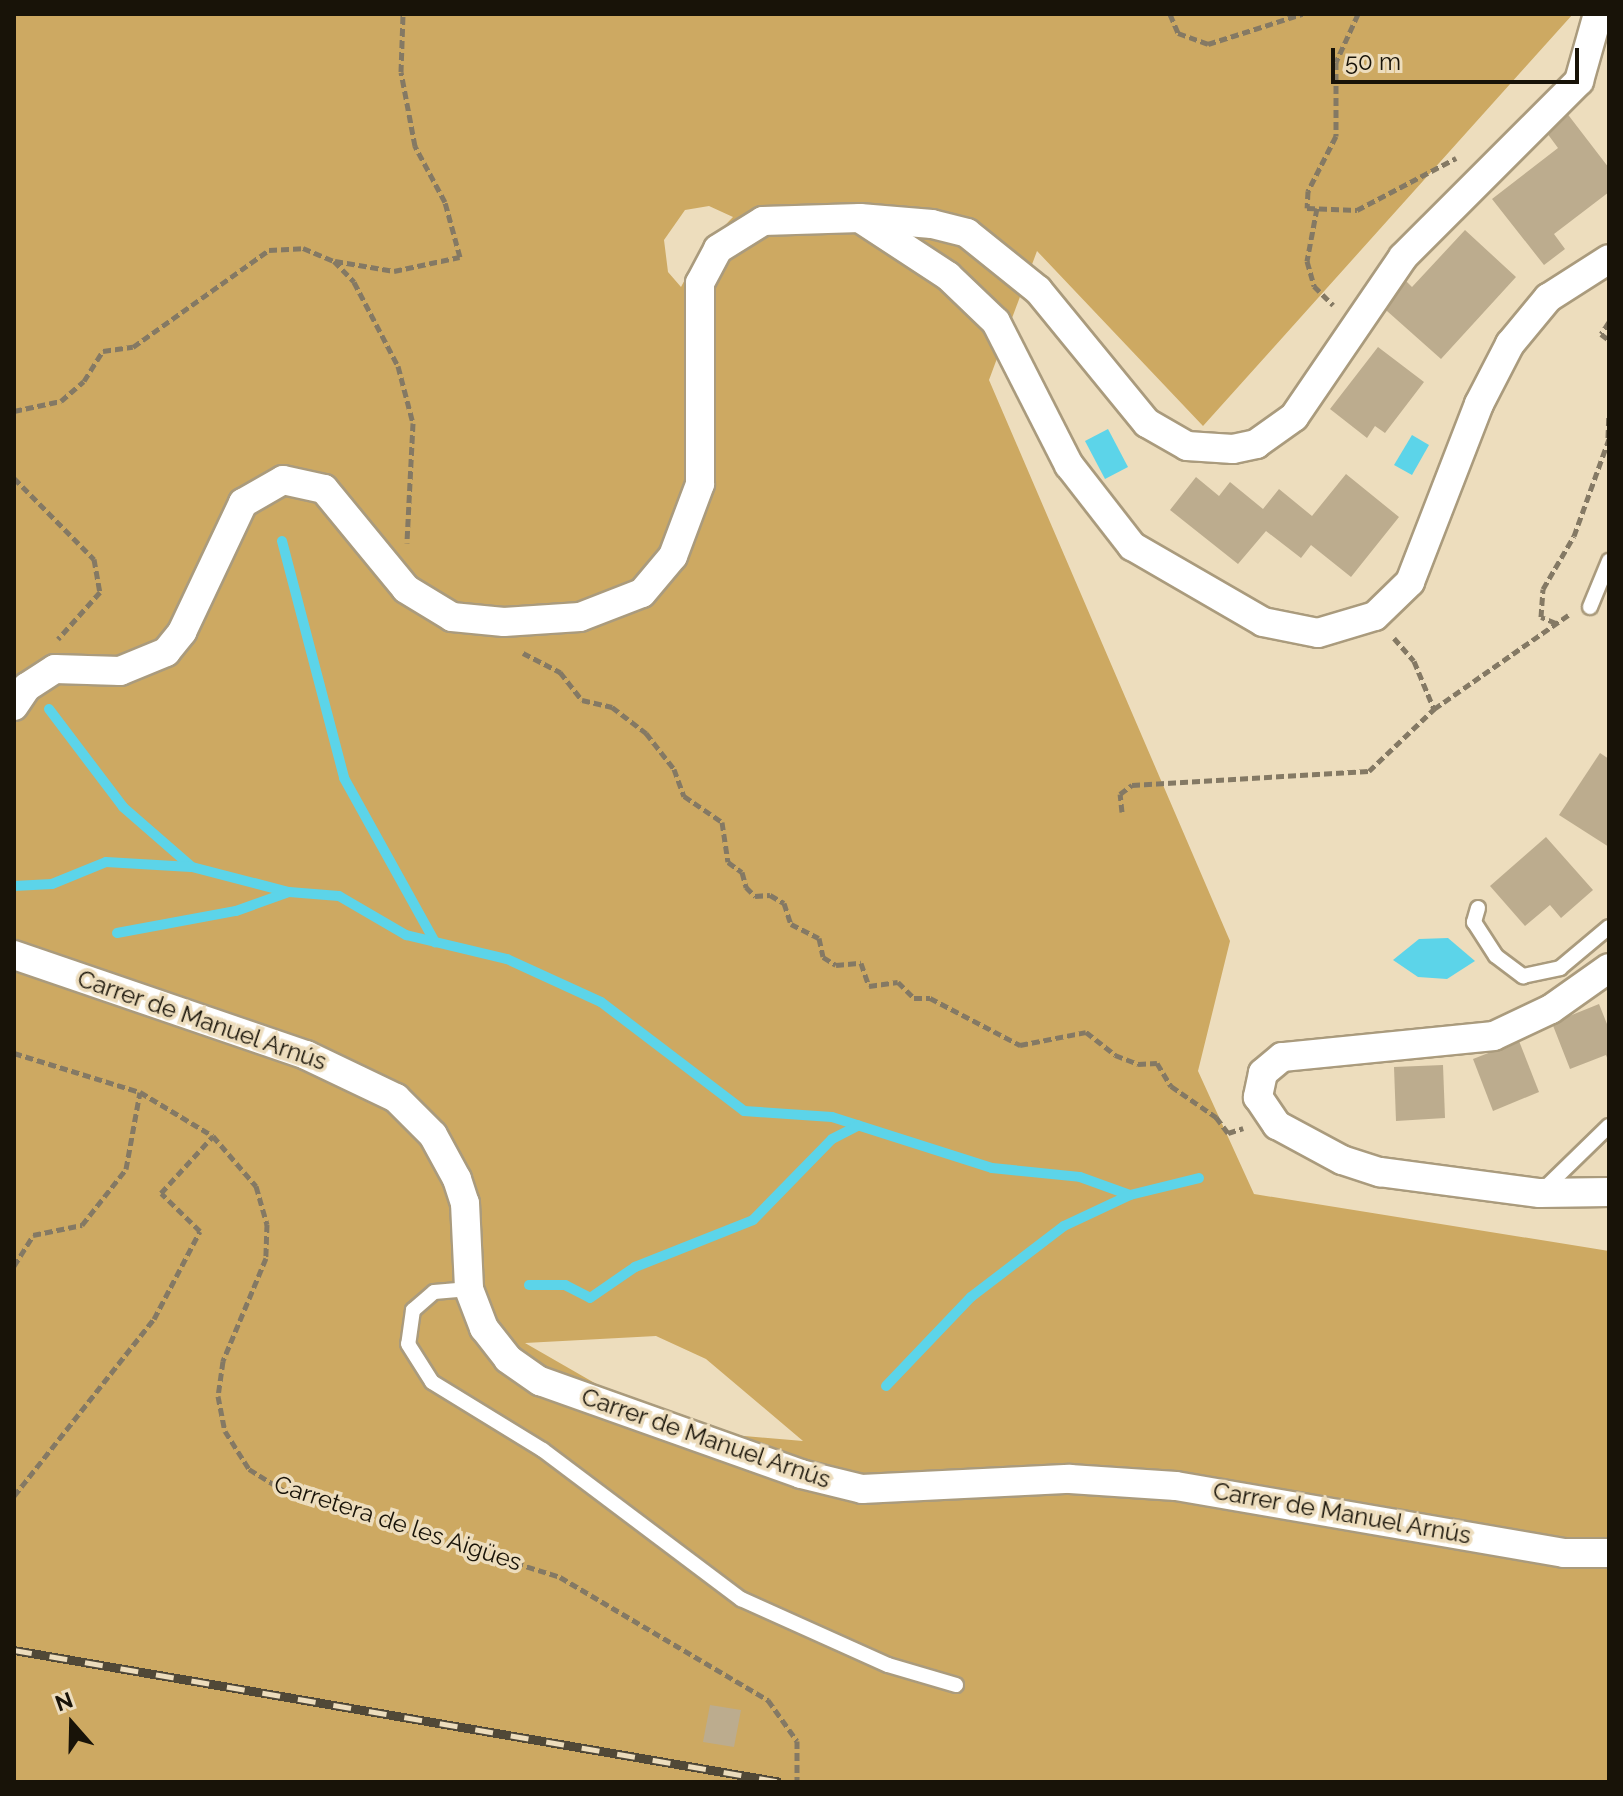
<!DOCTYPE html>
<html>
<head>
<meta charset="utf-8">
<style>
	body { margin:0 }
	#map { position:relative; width:1623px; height:1796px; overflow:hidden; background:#edddbd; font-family:Raleway,sans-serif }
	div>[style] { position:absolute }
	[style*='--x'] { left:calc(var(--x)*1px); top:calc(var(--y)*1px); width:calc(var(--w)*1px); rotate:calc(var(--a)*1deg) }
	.green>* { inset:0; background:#cda962 }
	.water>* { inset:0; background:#5cd4e9 }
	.stream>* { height:10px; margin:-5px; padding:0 5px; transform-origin:5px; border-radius:5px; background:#5cd4e9 }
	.building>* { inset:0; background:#bcac8e }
	.path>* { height:5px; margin-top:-2.5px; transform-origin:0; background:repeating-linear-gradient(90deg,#847964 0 8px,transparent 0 12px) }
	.roads { filter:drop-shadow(2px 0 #aa9b7d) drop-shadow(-2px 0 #aa9b7d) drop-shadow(0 2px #aa9b7d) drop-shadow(0 -2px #aa9b7d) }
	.service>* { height:14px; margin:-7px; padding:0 7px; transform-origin:7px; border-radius:7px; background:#fff }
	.minor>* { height:28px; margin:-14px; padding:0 14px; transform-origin:14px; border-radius:14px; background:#fff }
	.rail>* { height:9px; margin-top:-4.5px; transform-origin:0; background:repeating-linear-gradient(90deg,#edddbd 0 18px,#504837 0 36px); box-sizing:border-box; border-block:2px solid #504837 }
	span { translate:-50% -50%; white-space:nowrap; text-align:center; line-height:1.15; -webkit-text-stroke:7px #edddbd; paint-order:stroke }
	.street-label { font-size:24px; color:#181308 }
	.frame { position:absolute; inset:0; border:16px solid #181308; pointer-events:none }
	.north { position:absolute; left:32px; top:1684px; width:80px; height:80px; -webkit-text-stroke:6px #edddbd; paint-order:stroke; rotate:340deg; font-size:22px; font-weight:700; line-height:32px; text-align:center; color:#181308 }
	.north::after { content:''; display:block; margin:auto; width:28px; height:36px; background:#181308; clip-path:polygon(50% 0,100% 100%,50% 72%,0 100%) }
	.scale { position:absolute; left:1331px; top:48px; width:248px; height:36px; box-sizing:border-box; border:4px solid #181308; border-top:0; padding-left:10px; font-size:24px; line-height:28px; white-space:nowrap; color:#181308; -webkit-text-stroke:6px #edddbd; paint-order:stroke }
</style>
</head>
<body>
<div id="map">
	<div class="green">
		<i style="clip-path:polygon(evenodd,14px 14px,1573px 14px,1203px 426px,1037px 251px,989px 380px,1230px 941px,1198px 1071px,1254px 1194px,1609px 1251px,1609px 1782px,14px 1782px,14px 14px,709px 206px,733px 217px,700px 251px,681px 287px,668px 272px,664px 240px,685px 210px,709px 206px,14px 14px,656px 1336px,706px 1359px,803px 1441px,722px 1434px,612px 1393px,525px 1343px,656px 1336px)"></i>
	</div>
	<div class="water">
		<i style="clip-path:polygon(1108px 429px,1128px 467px,1105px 479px,1085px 441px)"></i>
		<i style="clip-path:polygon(1412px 435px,1429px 445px,1412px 475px,1394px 465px)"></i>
		<i style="clip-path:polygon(1448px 938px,1475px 961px,1447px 979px,1418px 977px,1393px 960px,1419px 939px)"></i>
	</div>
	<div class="stream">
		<i style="--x:282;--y:541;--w:245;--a:75.3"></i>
		<i style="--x:344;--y:778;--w:188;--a:61"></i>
		<i style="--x:49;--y:709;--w:123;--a:52.9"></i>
		<i style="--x:123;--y:807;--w:91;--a:41"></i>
		<i style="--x:192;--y:867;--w:100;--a:14.5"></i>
		<i style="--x:289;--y:892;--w:50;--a:4.6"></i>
		<i style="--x:339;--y:896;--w:78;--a:30.2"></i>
		<i style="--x:406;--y:935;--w:104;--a:13.4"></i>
		<i style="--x:507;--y:959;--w:103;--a:24.6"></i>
		<i style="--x:601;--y:1002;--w:180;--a:37.3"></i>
		<i style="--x:744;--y:1111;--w:88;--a:3.9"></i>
		<i style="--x:832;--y:1117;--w:168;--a:17.7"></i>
		<i style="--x:992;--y:1168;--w:88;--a:5.8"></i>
		<i style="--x:1080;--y:1177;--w:53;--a:19.8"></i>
		<i style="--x:1130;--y:1195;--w:71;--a:-13.8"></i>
		<i style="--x:14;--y:886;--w:38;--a:-3"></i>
		<i style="--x:52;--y:884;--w:58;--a:-22.2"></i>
		<i style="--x:106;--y:862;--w:85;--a:3.4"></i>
		<i style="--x:117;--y:933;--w:121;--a:-10.5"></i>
		<i style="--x:236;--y:911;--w:56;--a:-19.7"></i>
		<i style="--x:529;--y:1285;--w:36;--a:0"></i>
		<i style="--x:565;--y:1285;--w:28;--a:27"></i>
		<i style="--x:590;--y:1298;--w:55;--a:-34.6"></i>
		<i style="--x:635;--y:1267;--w:127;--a:-21.7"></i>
		<i style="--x:753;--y:1220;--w:113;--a:-45.7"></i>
		<i style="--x:832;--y:1139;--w:30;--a:-27"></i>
		<i style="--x:886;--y:1386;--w:123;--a:-46.3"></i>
		<i style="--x:971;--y:1297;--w:117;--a:-37.4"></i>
		<i style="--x:1064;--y:1226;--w:73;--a:-25.2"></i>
	</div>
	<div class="building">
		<i style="clip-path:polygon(1566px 112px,1609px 168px,1609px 192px,1554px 234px,1565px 249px,1544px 265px,1492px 199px,1558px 148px,1544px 129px)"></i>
		<i style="clip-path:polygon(1465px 230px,1516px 277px,1441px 359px,1378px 303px,1402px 277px,1412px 287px)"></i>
		<i style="clip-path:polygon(1378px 347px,1424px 382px,1385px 433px,1375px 426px,1367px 438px,1330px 409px)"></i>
		<i style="clip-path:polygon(1346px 474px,1399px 517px,1351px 577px,1311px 545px,1301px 558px,1266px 531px,1238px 564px,1170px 510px,1196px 477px,1219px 496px,1230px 482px,1263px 509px,1279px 489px,1312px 516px)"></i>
		<i style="clip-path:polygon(1600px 753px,1609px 759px,1609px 847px,1559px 815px)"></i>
		<i style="clip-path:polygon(1546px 837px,1593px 890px,1561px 918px,1550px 905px,1525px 926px,1490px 886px)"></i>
		<i style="clip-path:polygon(1599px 1004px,1609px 1029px,1609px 1063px,1606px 1055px,1570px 1069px,1552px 1023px)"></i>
		<i style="clip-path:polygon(1519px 1041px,1539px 1092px,1493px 1111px,1473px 1059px)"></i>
		<i style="clip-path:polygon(1443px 1065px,1445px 1118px,1396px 1121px,1394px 1067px)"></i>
		<i style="clip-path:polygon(710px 1705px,741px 1710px,734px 1747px,703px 1742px)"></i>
	</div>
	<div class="path">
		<i style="--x:1170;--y:14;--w:21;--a:67"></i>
		<i style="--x:1178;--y:33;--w:32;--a:20"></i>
		<i style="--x:1208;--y:44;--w:99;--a:-17.7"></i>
		<i style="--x:1358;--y:14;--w:53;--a:114.6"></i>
		<i style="--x:1336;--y:62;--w:74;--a:90"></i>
		<i style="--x:1336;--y:136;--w:62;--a:117"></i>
		<i style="--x:1308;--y:191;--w:17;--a:93"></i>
		<i style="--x:1307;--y:208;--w:50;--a:2.3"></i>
		<i style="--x:1357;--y:210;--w:112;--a:-27.7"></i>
		<i style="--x:1317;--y:208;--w:54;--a:100.7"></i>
		<i style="--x:1307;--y:261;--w:26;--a:74"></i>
		<i style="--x:1314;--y:286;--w:27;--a:45"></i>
		<i style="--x:335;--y:261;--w:60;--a:9.6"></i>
		<i style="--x:394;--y:271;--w:67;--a:-12"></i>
		<i style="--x:460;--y:257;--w:57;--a:-105.3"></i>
		<i style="--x:445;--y:202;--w:64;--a:-118.2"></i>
		<i style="--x:415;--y:146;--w:75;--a:-100.7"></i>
		<i style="--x:401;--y:72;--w:58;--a:-88"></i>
		<i style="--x:1609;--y:322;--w:14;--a:124"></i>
		<i style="--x:1601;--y:334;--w:10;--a:37"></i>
		<i style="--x:14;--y:411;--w:48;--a:-12"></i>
		<i style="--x:61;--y:401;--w:30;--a:-41"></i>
		<i style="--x:84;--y:381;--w:36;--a:-58"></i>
		<i style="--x:103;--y:351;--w:30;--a:-8"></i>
		<i style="--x:133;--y:347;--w:167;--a:-35.5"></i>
		<i style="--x:269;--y:250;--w:34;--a:-3"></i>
		<i style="--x:303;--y:248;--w:34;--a:23"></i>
		<i style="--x:334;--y:261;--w:29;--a:46"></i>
		<i style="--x:354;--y:282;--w:95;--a:62.4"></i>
		<i style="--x:398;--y:366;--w:59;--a:75.3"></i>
		<i style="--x:413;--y:423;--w:120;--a:92.9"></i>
		<i style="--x:1608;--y:438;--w:23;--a:-88"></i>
		<i style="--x:14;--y:478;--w:114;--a:45.4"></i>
		<i style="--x:94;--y:559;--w:34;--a:80"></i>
		<i style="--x:100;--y:592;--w:63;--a:131.8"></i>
		<i style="--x:1556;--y:623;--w:16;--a:-158"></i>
		<i style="--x:1541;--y:617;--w:28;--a:-86"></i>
		<i style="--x:1543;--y:589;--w:61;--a:-59.7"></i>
		<i style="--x:1574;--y:536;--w:103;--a:-70.2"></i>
		<i style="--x:1394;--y:638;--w:30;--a:49"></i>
		<i style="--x:1414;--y:661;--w:52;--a:67.4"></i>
		<i style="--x:1434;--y:709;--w:164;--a:-35"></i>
		<i style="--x:523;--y:653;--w:42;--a:27.2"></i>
		<i style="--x:560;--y:672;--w:36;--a:52"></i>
		<i style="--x:582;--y:700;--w:31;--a:13"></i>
		<i style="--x:612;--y:707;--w:43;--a:37.4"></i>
		<i style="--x:646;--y:733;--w:46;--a:52.1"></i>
		<i style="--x:674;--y:769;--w:29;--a:70"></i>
		<i style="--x:684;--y:796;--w:46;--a:34.4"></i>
		<i style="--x:722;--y:822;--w:40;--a:81.5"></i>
		<i style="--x:728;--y:862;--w:17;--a:36"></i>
		<i style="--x:742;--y:872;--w:16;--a:75"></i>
		<i style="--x:746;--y:887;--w:13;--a:45"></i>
		<i style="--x:755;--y:896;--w:15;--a:-4"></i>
		<i style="--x:770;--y:895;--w:16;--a:30"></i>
		<i style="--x:784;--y:903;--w:22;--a:72"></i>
		<i style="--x:791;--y:924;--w:31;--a:27"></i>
		<i style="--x:819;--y:938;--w:19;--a:78"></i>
		<i style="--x:823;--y:957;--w:15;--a:32"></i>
		<i style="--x:836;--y:965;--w:25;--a:-5"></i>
		<i style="--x:861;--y:963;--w:24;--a:71"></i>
		<i style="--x:869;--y:986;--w:29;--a:-8"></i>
		<i style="--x:898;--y:982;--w:23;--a:45"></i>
		<i style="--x:914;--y:998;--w:16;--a:0"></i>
		<i style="--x:930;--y:998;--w:102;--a:27.6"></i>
		<i style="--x:1020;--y:1045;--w:67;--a:-11.1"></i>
		<i style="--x:1086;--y:1032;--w:37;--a:38"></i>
		<i style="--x:1115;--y:1055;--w:25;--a:21"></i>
		<i style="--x:1138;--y:1064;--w:19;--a:-3"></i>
		<i style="--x:1157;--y:1063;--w:27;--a:59"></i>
		<i style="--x:1171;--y:1086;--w:55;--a:34.6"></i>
		<i style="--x:1216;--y:1117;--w:20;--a:53"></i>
		<i style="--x:1228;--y:1133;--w:16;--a:-18"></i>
		<i style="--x:1122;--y:812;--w:18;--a:-96"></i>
		<i style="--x:1120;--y:794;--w:15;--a:-37"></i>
		<i style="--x:1132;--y:785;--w:237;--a:-3.4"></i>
		<i style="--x:1369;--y:771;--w:90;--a:-43.6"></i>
		<i style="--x:14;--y:1053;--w:132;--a:17.2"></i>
		<i style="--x:140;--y:1092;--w:85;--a:31.1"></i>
		<i style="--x:213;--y:1136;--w:66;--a:49.3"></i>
		<i style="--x:256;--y:1186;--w:40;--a:74"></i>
		<i style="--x:267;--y:1224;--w:34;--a:92"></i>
		<i style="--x:266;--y:1258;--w:112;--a:112.7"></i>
		<i style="--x:223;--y:1361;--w:35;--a:98"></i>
		<i style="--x:218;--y:1396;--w:36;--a:79"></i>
		<i style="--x:225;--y:1431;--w:45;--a:57.7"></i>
		<i style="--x:249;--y:1469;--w:44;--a:31.9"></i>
		<i style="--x:286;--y:1492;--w:287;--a:17.2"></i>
		<i style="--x:560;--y:1577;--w:242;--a:30.6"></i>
		<i style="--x:768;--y:1700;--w:50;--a:54.7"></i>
		<i style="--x:797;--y:1741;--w:41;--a:90"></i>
		<i style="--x:14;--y:1266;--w:36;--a:-58"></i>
		<i style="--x:33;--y:1235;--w:50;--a:-11.5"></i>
		<i style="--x:82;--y:1225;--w:71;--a:-51.8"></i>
		<i style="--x:126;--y:1169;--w:78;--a:-79.7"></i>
		<i style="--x:14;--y:1496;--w:226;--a:-51.7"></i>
		<i style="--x:154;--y:1319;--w:99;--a:-62.4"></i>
		<i style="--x:200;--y:1231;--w:54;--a:-135.7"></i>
		<i style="--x:161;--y:1193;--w:77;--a:-47.6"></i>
	</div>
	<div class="roads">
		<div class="service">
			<i style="--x:1590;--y:607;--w:50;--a:-67.6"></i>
			<i style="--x:1478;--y:908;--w:15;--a:106"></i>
			<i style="--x:1474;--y:922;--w:40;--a:57.1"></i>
			<i style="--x:1496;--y:956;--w:34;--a:37"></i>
			<i style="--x:1523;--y:976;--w:38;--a:-12"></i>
			<i style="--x:1560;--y:968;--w:64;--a:-39.9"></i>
			<i style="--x:1540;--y:1193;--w:96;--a:-44.2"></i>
			<i style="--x:469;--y:1289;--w:35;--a:175"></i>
			<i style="--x:434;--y:1292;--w:28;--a:139"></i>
			<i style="--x:413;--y:1310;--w:34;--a:98"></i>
			<i style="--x:408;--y:1344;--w:45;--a:57.7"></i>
			<i style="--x:432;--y:1382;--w:130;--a:31.5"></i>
			<i style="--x:543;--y:1450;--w:248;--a:37"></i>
			<i style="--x:741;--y:1599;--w:161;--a:24.2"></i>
			<i style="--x:888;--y:1665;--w:71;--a:16.4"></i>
		</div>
		<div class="minor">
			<i style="--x:861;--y:219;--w:104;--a:33.2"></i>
			<i style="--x:948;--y:276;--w:66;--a:43.8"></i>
			<i style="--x:996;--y:322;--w:161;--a:63"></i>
			<i style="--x:1069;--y:465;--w:103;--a:52.1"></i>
			<i style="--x:1132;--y:546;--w:151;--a:30.1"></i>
			<i style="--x:1263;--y:622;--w:56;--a:11.3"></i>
			<i style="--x:1318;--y:633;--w:59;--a:-16.6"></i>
			<i style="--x:1375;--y:616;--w:49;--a:-44.2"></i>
			<i style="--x:1410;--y:582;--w:191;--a:-68.8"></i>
			<i style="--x:1479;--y:404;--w:68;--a:-62.7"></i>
			<i style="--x:1510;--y:344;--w:60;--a:-50.4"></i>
			<i style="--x:1548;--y:298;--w:72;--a:-32.6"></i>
			<i style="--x:14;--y:706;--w:23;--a:-56"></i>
			<i style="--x:27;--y:687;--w:33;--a:-33"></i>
			<i style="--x:55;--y:669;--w:65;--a:1.8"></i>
			<i style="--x:120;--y:671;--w:50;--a:-22.4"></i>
			<i style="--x:166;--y:652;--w:26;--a:-51"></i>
			<i style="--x:182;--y:632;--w:143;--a:-64.7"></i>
			<i style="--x:243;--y:503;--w:46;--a:-29.9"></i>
			<i style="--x:283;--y:480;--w:42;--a:12.4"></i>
			<i style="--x:324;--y:489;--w:129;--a:50.6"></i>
			<i style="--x:406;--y:589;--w:54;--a:31.3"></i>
			<i style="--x:452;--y:617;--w:52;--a:5.5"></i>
			<i style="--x:504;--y:622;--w:76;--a:-3.8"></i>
			<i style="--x:580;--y:617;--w:66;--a:-21.2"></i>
			<i style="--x:642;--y:593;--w:48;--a:-50"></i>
			<i style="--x:673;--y:556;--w:77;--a:-69.4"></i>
			<i style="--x:700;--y:484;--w:201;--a:-90"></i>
			<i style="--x:700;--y:283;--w:38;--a:-62"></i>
			<i style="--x:718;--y:249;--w:53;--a:-31.9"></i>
			<i style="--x:763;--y:221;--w:97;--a:-1.8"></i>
			<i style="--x:860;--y:218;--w:72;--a:4.8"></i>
			<i style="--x:932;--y:224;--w:36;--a:14"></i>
			<i style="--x:967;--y:233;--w:91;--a:38.8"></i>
			<i style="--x:1038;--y:290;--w:172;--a:50.7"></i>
			<i style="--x:1147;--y:423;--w:46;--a:29.9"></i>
			<i style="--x:1187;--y:446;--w:46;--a:3.7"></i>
			<i style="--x:1233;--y:449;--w:24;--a:-12"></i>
			<i style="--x:1256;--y:444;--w:47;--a:-35.4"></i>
			<i style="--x:1294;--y:417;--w:194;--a:-55.7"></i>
			<i style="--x:1403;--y:257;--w:249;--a:-45"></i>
			<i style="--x:1579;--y:81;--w:70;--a:-74.2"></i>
			<i style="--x:14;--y:955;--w:309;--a:18.9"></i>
			<i style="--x:306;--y:1055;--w:100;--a:25.5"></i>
			<i style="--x:396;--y:1098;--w:52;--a:45"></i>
			<i style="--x:433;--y:1135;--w:50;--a:61.4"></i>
			<i style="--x:457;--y:1179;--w:25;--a:72"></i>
			<i style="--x:465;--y:1203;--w:86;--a:87.3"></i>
			<i style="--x:469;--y:1289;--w:42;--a:69"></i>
			<i style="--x:484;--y:1328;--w:39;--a:52"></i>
			<i style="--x:508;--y:1359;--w:39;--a:35"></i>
			<i style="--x:540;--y:1381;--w:277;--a:19.6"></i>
			<i style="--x:801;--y:1474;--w:63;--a:13.8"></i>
			<i style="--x:862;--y:1489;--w:208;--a:-2.8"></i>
			<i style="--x:1070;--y:1479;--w:106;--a:3.8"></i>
			<i style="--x:1176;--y:1486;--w:394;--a:9.8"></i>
			<i style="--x:1564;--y:1553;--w:45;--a:0"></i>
			<i style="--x:1609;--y:968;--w:71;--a:144.7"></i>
			<i style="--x:1551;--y:1009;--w:63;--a:154.7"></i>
			<i style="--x:1494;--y:1036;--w:213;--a:174.3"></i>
			<i style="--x:1282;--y:1057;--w:25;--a:140"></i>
			<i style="--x:1263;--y:1073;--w:25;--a:102"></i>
			<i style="--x:1258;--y:1097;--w:34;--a:56"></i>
			<i style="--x:1277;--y:1125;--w:74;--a:28.3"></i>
			<i style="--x:1342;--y:1160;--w:40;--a:18"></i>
			<i style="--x:1380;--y:1172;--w:161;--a:7.5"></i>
			<i style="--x:1540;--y:1193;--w:69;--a:-0.8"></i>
		</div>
	</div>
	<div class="rail">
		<i style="--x:14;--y:1650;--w:778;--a:9.76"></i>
	</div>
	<div class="street-label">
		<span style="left:202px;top:1020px;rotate:19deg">Carrer de Manuel Arnús</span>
		<span style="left:706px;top:1438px;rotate:19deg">Carrer de Manuel Arnús</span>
		<span style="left:1342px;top:1513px;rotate:10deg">Carrer de Manuel Arnús</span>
		<span style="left:398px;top:1523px;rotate:18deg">Carretera de les Aigües</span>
	</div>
	<div class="frame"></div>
	<div class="north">N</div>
	<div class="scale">50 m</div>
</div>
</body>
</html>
